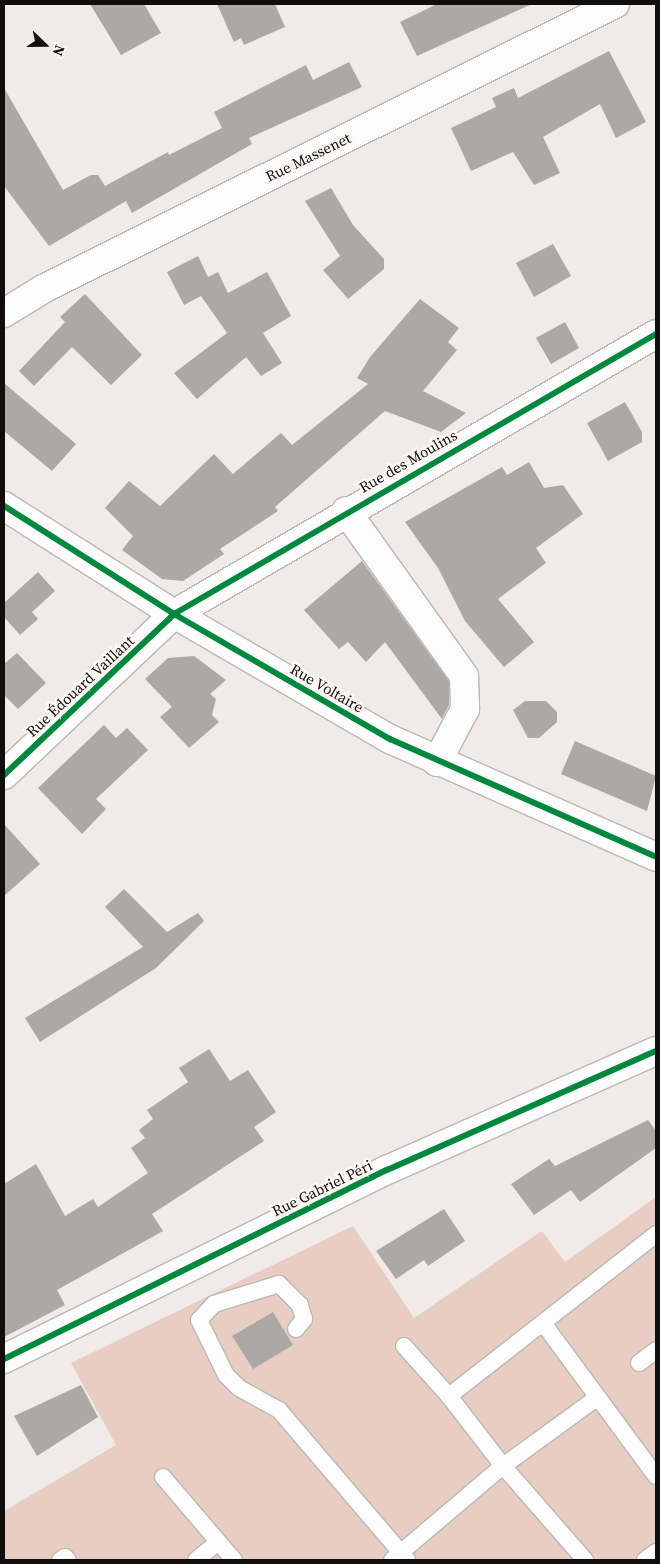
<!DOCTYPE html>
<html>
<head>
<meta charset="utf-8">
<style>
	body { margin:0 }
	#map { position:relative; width:660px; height:1564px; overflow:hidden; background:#f0eae8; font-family:"Source Serif 4",serif }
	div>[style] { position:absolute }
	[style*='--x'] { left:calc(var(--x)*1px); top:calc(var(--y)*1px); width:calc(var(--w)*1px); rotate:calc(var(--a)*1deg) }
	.green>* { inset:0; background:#e8cec2 }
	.building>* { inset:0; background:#aca8a6 }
	.roads { filter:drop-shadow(1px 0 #bcb7b5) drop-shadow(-1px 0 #bcb7b5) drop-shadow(0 1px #bcb7b5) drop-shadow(0 -1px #bcb7b5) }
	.lane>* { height:16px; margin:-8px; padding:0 8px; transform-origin:8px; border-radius:8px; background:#fdfcfc }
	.street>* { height:28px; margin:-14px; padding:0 14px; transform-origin:14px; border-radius:14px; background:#fdfcfc }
	.secondary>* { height:28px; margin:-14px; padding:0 14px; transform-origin:14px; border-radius:14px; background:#fdfcfc }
	.cycleway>* { height:6px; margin:-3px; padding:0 3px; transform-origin:3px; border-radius:3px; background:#00873e }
	span { translate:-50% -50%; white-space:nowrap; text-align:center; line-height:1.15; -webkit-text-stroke:5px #fef7f4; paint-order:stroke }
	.street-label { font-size:15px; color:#110d0c }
	.frame { position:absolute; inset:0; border:5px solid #110d0c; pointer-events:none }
	.north { position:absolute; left:20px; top:20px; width:50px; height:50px; -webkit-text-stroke:4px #fef7f4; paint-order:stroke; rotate:112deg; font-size:14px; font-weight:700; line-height:20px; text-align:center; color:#110d0c }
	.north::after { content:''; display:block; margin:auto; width:18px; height:22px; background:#110d0c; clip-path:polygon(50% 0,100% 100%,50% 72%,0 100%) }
</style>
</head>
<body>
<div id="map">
	<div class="green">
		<i style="clip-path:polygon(656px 1197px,656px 1560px,4px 1560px,4px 1511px,116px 1445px,71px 1363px,353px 1226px,414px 1318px,542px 1231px,565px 1262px)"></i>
	</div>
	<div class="building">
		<i style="clip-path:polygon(90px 4px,144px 4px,161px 33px,121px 55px)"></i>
		<i style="clip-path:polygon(217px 4px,275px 4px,285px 27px,244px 45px,241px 38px,234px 42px)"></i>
		<i style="clip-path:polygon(437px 4px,532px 4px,417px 56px,400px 22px)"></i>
		<i style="clip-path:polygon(609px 51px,646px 122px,616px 138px,600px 104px,543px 137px,560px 173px,534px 185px,513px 152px,471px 171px,451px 128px,496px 107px,492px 98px,514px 88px,518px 98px)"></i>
		<i style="clip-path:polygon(349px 62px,362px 87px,249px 138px,252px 144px,132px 213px,126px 201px,49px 246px,4px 186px,4px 88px,63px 190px,91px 175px,98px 175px,105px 186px,168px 152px,169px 155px,222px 128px,214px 112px,306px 65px,313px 80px)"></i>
		<i style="clip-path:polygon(331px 188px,353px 225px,384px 259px,384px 269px,348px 299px,323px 270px,340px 256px,305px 201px)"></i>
		<i style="clip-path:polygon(553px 244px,571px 276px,534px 297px,516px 263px)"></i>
		<i style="clip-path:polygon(198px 256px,208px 277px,218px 272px,228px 293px,267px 272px,291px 316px,263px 333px,282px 363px,261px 376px,246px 357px,197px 399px,174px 373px,227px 333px,201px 296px,184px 305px,167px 272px)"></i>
		<i style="clip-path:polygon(85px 294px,142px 355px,111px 385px,72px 347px,34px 386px,19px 371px,65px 322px,60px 317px)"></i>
		<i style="clip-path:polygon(420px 299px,459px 328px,448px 342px,457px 350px,423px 391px,466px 413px,441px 432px,385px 411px,275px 507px,278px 511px,220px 549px,224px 554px,183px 581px,162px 579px,122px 550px,133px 536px,105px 508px,129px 481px,160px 506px,214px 454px,233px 474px,281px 433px,292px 445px,368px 384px,357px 378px,370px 357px)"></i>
		<i style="clip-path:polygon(565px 322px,579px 348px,551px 364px,536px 338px)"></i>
		<i style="clip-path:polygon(4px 383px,76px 444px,52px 471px,4px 431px)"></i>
		<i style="clip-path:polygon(625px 402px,642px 432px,642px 442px,608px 461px,587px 423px)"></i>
		<i style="clip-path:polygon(529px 462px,544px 488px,563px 485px,583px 514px,536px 548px,546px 563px,498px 599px,534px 642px,504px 667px,465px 621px,438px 568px,405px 522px,502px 467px,507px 475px)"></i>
		<i style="clip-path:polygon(362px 561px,449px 681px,449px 705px,442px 719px,385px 642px,366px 662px,348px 642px,339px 649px,304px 610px)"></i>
		<i style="clip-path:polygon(38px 572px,55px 591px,32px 612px,38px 619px,20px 635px,4px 617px,4px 603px)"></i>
		<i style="clip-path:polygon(17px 653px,46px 683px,18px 709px,4px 695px,4px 664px)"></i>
		<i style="clip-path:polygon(194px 656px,226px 680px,210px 694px,216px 699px,212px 715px,219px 722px,189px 748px,160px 717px,172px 707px,145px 679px,168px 658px)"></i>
		<i style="clip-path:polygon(525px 701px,546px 701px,557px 712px,557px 722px,539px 738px,528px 738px,513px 710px)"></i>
		<i style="clip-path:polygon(104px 725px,116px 738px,127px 728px,148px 750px,96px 799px,106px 809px,82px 834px,38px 788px)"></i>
		<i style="clip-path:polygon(575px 741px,656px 776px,647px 811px,561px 774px)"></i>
		<i style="clip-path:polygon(4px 824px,40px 864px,4px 896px)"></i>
		<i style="clip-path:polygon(124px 889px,167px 932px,198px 913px,204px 921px,156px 968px,40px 1042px,25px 1018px,143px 947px,105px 907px)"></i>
		<i style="clip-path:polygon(209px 1049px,230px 1081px,248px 1070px,276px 1112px,254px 1127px,264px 1141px,152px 1214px,163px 1231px,57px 1290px,65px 1305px,4px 1337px,4px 1184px,36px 1164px,65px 1216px,93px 1199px,98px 1207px,148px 1173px,131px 1148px,145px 1138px,139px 1130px,153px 1119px,147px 1110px,188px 1082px,179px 1068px)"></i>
		<i style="clip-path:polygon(648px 1120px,656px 1131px,656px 1148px,580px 1202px,571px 1190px,534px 1215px,511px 1184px,549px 1159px,555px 1166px)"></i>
		<i style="clip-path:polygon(444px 1209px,465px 1241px,428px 1266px,424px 1260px,396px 1279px,376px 1251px)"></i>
		<i style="clip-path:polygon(273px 1312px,293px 1345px,253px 1369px,232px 1336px)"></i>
		<i style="clip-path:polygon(81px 1385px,98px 1417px,37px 1456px,14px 1416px)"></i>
	</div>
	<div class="roads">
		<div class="lane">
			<i style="--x:543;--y:1323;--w:190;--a:53.6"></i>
			<i style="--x:296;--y:1329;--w:13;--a:-51"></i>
			<i style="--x:304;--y:1319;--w:15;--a:-106"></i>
			<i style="--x:300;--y:1305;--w:30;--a:-135"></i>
			<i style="--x:279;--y:1284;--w:68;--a:162.9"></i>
			<i style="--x:214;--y:1304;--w:22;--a:133"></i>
			<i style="--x:199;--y:1320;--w:61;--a:63.9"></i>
			<i style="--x:226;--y:1375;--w:18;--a:45"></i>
			<i style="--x:239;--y:1388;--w:46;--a:28.8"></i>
			<i style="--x:279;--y:1410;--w:197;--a:49.5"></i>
			<i style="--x:404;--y:1346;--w:67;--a:48"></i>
			<i style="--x:449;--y:1396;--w:263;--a:-38"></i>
			<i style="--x:639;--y:1363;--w:21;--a:-37"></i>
			<i style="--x:449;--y:1396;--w:88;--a:52.4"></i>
			<i style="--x:503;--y:1466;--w:117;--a:-36"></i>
			<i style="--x:163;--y:1477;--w:109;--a:49.5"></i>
			<i style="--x:60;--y:1560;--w:6;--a:-31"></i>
			<i style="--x:65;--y:1557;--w:4;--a:45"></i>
			<i style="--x:196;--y:1560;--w:28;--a:-39"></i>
			<i style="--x:392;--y:1560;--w:145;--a:-40.3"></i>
			<i style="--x:503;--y:1466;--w:125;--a:48.9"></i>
			<i style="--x:645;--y:1560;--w:14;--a:-36"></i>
		</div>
		<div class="street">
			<i style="--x:4;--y:313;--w:46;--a:-31.6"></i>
			<i style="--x:43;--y:289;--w:639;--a:-26.48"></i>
			<i style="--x:346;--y:511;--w:203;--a:54.4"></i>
			<i style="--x:464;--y:676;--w:33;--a:88"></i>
			<i style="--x:465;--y:709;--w:60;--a:117.8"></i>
			<i style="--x:4;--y:775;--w:234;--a:-43.4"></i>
			<i style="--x:174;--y:614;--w:557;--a:-30.15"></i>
			<i style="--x:4;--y:1359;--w:427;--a:-26.3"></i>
			<i style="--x:387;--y:1170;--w:294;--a:-23.9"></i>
		</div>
		<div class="secondary">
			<i style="--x:4;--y:506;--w:201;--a:32.4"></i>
			<i style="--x:174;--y:614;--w:250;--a:30.1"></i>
			<i style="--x:390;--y:739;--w:291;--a:23.9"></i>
		</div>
	</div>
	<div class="cycleway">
		<i style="--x:4;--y:506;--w:201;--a:32.4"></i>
		<i style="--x:174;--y:614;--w:250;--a:30.1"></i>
		<i style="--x:390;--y:739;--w:291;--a:23.9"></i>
		<i style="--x:4;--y:775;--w:234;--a:-43.4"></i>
		<i style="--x:174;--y:614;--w:557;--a:-30.15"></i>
		<i style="--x:4;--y:1359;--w:427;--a:-26.3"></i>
		<i style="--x:387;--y:1170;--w:294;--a:-23.9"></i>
	</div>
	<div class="street-label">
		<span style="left:308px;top:157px;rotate:-26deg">Rue Massenet</span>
		<span style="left:408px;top:461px;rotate:-30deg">Rue des Moulins</span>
		<span style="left:80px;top:686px;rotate:-43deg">Rue Édouard Vaillant</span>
		<span style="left:327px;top:688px;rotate:30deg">Rue Voltaire</span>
		<span style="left:322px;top:1188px;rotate:-26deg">Rue Gabriel Péri</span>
	</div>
	<div class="frame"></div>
	<div class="north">N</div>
</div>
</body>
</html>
